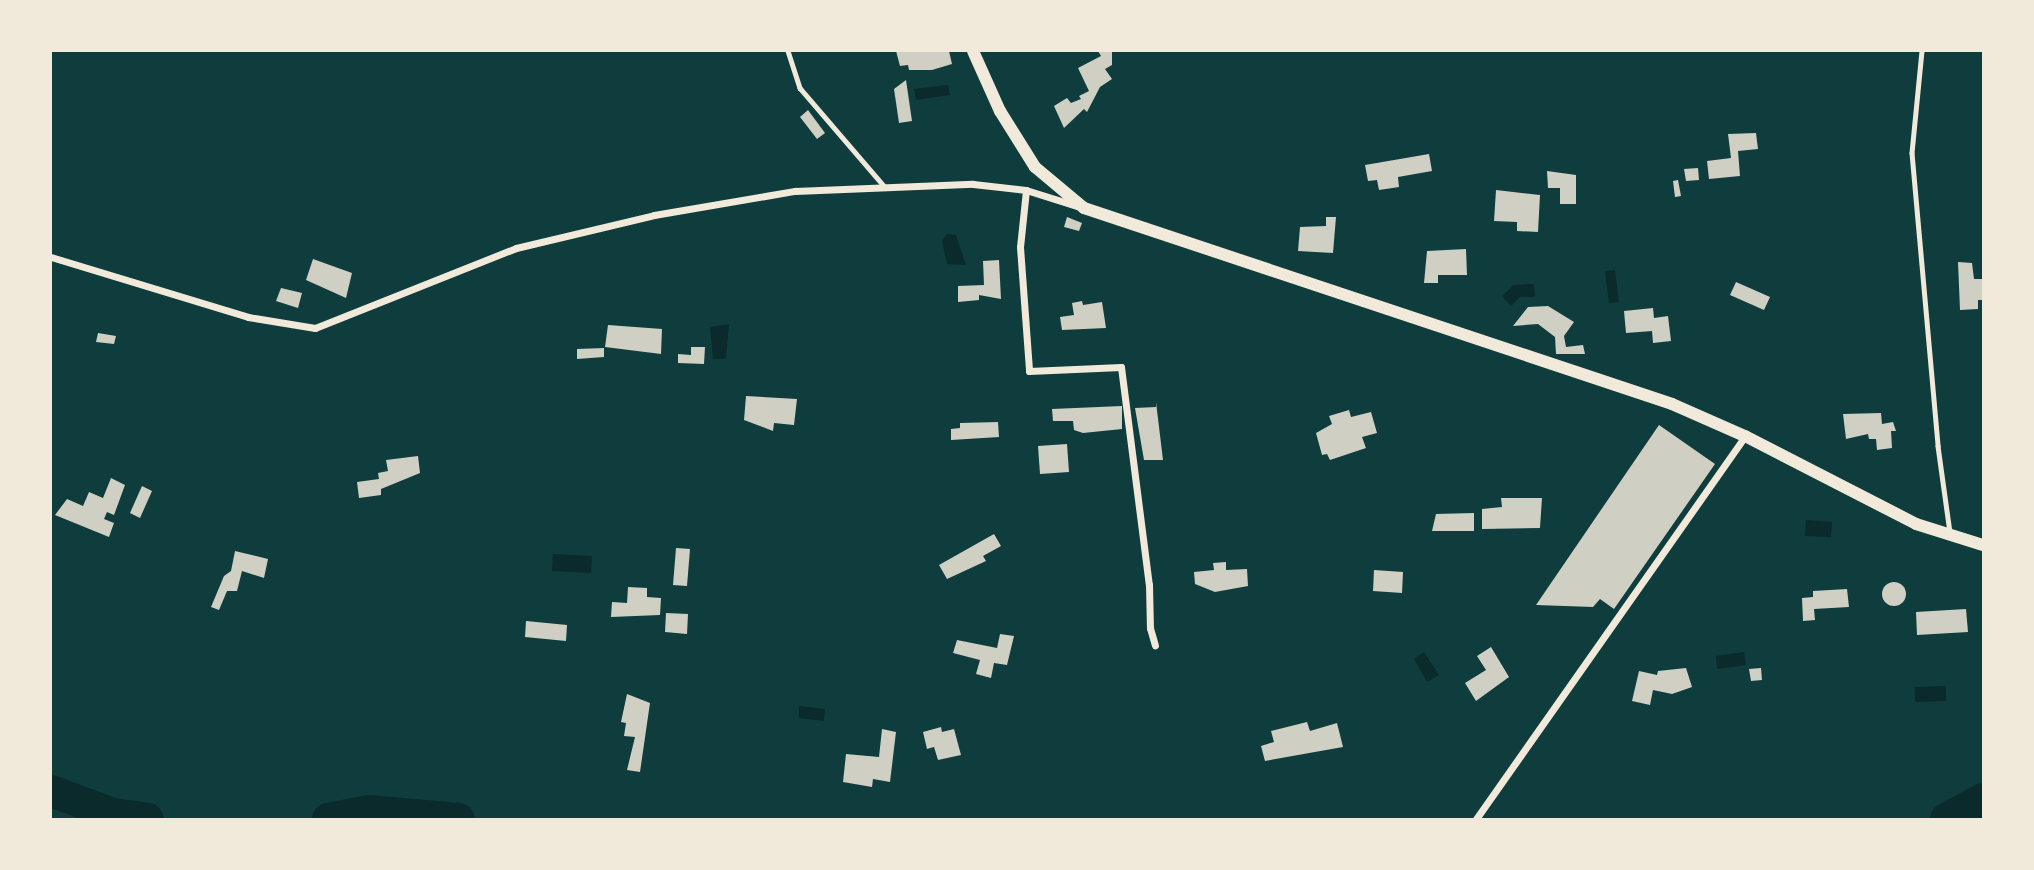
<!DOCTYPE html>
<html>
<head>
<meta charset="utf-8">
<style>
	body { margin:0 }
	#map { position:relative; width:2034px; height:870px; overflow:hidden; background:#0f3d3e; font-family:Poppins,sans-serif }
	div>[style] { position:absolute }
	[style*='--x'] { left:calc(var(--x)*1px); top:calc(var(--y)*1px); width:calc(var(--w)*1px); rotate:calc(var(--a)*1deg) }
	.water>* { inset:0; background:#0a2a2b }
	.river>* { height:32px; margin:-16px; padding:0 16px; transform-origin:16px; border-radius:16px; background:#0a2a2b }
	.building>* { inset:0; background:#cfcfc3 }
	.round { border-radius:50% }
	.service>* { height:4.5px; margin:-2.25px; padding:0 2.25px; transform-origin:2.25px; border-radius:2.25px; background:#f1e9da }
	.minor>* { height:7px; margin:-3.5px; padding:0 3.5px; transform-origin:3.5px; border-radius:3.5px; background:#f1e9da }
	.tertiary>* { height:12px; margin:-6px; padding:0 6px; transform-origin:6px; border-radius:6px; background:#f1e9da }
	span { translate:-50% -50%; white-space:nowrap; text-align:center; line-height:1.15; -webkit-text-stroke:5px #f1e9da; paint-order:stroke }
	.frame { position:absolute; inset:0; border:52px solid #f1e9da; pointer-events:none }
</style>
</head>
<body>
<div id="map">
	<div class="water">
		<i style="clip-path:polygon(948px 85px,950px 95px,916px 100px,914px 89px)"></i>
		<i style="clip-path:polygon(947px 234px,956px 235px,966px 265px,947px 264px,942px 241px)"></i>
		<i style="clip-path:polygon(1615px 270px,1619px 302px,1609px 303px,1605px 271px)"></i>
		<i style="clip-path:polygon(1534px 284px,1535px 297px,1520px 297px,1511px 306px,1502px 296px,1513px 285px)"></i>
		<i style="clip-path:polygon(729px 324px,726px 359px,713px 359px,710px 327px)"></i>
		<i style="clip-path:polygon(1806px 520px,1832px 522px,1831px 537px,1805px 536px)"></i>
		<i style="clip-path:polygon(553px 554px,592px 556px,591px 573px,552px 571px)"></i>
		<i style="clip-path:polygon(1424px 652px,1439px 675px,1427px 682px,1414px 659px)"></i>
		<i style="clip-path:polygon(1744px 652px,1746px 665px,1717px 669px,1716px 656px)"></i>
		<i style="clip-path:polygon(1946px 686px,1946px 701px,1915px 702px,1915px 687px)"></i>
		<i style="clip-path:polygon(799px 706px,825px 709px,824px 721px,799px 718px)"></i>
	</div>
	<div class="river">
		<i style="--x:51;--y:791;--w:66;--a:20.4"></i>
		<i style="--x:113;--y:814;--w:35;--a:8"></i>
		<i style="--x:328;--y:819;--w:42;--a:-11"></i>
		<i style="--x:369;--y:811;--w:90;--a:5.1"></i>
		<i style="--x:1946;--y:819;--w:42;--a:-28.4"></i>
	</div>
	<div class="building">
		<i style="clip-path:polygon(896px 51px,949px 51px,952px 64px,932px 70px,909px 70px,908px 65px,900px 66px)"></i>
		<i style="clip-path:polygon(1098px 51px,1112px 51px,1112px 65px,1105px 69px,1112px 79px,1100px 87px,1087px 112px,1084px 109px,1064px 128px,1054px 106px,1067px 98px,1071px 103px,1081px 99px,1079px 96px,1089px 91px,1078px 68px,1101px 56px)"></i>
		<i style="clip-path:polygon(906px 80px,912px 121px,899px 123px,894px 89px)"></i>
		<i style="clip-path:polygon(808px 110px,825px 133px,817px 139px,800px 117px)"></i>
		<i style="clip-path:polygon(1756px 133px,1758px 149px,1738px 151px,1740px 176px,1709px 179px,1707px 161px,1731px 158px,1728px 134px)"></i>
		<i style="clip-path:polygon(1429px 154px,1432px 171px,1398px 177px,1399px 187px,1379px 190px,1377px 180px,1368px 181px,1365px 165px)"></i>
		<i style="clip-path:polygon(1698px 168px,1699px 180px,1686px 181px,1684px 169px)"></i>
		<i style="clip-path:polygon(1547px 171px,1576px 175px,1576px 204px,1560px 204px,1560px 188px,1548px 188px)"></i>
		<i style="clip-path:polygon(1678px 180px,1681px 196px,1675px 197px,1673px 181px)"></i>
		<i style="clip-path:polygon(1496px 190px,1540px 195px,1538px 232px,1517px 231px,1517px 222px,1494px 221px)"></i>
		<i style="clip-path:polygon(1067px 217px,1082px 223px,1079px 231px,1064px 227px)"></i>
		<i style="clip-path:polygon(1326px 217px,1336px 217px,1333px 253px,1298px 251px,1300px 227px,1326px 226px)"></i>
		<i style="clip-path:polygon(1466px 249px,1467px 275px,1438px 275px,1438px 283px,1424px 283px,1427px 251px)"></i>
		<i style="clip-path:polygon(313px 259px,352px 273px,346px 298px,306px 280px)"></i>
		<i style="clip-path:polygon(999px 260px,1001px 299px,979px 295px,979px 300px,958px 302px,958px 286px,984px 285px,983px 261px)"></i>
		<i style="clip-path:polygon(1958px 262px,1972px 263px,1974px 279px,1983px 279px,1983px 300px,1978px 300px,1978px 309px,1960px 310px)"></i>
		<i style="clip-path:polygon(1736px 282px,1770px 297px,1764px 310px,1730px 295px)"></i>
		<i style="clip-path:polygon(281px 288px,302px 293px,298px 308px,276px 301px)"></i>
		<i style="clip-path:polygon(1082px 301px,1083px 305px,1102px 302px,1106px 328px,1062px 330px,1060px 317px,1074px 315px,1072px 303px)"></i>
		<i style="clip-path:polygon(1548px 306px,1574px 322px,1564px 336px,1566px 347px,1583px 345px,1585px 354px,1556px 354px,1555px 337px,1538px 324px,1513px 326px,1528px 307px)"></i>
		<i style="clip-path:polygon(1653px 308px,1654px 318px,1668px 316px,1671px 341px,1653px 343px,1652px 331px,1626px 333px,1624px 311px)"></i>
		<i style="clip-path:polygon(608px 325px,662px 329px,661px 354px,605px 347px)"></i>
		<i style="clip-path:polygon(98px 333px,116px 336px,114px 344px,96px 342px)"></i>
		<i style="clip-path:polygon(691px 347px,705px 347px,704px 364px,678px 363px,678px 354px,691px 355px)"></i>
		<i style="clip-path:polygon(604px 348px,604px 357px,577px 359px,577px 349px)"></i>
		<i style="clip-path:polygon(746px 396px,797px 399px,794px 425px,774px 423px,773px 431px,744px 420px)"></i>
		<i style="clip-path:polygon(1156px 402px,1163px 460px,1144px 460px,1135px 408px,1156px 407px)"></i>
		<i style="clip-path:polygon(1122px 406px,1122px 429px,1083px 433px,1074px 430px,1073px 421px,1053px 421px,1052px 409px)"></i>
		<i style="clip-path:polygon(1349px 410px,1351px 417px,1371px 412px,1377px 433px,1362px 437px,1366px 448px,1330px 460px,1327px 454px,1322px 455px,1316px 433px,1332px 424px,1329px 416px)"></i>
		<i style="clip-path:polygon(1881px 413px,1882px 424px,1893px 422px,1896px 431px,1891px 431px,1892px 448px,1877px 450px,1876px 439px,1869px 439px,1868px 434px,1846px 439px,1843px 414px)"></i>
		<i style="clip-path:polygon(998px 422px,999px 437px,951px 440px,951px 429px,960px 428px,960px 423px)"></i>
		<i style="clip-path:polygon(1659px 425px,1715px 464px,1614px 609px,1600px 599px,1593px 607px,1536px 605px)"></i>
		<i style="clip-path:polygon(1067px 444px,1069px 472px,1040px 474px,1038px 446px)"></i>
		<i style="clip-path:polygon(418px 456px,420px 473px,381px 489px,381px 495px,359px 498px,357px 482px,379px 479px,378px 473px,388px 471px,386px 460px)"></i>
		<i style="clip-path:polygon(111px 478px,125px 485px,114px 515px,107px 512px,104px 519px,114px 523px,109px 537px,55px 515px,67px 499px,83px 506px,89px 492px,103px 498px)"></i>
		<i style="clip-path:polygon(142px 486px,152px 491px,140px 518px,130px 513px)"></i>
		<i style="clip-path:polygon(1501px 498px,1542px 498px,1540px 528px,1482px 529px,1482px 509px,1502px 507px)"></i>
		<i style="clip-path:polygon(1474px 513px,1474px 531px,1432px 531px,1436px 514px)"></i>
		<i style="clip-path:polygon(994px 534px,1001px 546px,983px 556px,986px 561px,947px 579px,939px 565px)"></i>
		<i style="clip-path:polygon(676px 548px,690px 549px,687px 586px,673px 585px)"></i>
		<i style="clip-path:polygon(235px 551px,268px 559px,264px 578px,242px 571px,237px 591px,227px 591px,219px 610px,211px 607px,224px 576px,231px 571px)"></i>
		<i style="clip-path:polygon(1226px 562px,1226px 570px,1247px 569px,1248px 586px,1215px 592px,1195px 584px,1194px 572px,1214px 570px,1213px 563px)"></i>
		<i style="clip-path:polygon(1374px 570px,1403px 572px,1402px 593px,1373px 591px)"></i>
		<i class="round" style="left:1882px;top:582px;width:24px;height:24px"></i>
		<i style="clip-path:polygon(628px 587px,647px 588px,647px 597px,661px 598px,660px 615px,611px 617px,612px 602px,627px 603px)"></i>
		<i style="clip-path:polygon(1847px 589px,1849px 607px,1814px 609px,1815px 620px,1803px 621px,1802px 598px,1813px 597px,1813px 591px)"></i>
		<i style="clip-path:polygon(1966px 609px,1968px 632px,1917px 635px,1916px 612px)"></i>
		<i style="clip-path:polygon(666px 613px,688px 614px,687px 634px,665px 632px)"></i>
		<i style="clip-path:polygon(526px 621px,567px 625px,566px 641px,525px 637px)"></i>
		<i style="clip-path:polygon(1000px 634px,1014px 636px,1007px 665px,994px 663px,991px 678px,976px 674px,980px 660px,953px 653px,957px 640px,997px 648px)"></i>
		<i style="clip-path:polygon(1491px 647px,1509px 677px,1476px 701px,1465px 683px,1486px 670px,1477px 656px)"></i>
		<i style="clip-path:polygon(1686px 668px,1692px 687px,1672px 694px,1653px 690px,1650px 705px,1632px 701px,1639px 671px,1657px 675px,1658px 671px)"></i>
		<i style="clip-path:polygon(1761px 668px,1762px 680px,1751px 681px,1749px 669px)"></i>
		<i style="clip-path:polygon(627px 694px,650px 703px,640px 772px,627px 770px,635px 737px,624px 736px,626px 723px,621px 722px)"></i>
		<i style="clip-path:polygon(1307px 722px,1310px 731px,1337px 723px,1343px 747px,1265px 761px,1261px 746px,1274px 742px,1271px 731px)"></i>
		<i style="clip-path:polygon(941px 727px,942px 732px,954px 729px,961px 755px,938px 760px,934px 747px,927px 749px,923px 732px)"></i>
		<i style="clip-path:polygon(882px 729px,896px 732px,890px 782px,873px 779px,872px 787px,843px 782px,846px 754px,879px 757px)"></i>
	</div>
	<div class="service">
		<i style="--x:788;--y:51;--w:39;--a:72"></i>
		<i style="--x:800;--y:88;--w:128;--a:49.4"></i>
		<i style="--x:1922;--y:51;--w:102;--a:95.6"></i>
		<i style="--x:1912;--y:153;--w:294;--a:84.9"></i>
		<i style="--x:1938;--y:446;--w:87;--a:82.1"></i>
	</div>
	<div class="minor">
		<i style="--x:1026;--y:190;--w:57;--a:96"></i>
		<i style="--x:1020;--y:247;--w:124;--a:85.8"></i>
		<i style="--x:1029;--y:371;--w:92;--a:-2.5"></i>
		<i style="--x:1121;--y:367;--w:220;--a:82.7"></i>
		<i style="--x:1149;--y:585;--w:43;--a:88.7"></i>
		<i style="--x:1150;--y:628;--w:18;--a:74"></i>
		<i style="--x:51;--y:257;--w:206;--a:16.9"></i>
		<i style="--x:248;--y:317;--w:68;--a:9.3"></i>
		<i style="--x:315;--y:328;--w:216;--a:-21.7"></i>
		<i style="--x:516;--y:248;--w:142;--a:-13.4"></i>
		<i style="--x:654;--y:215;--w:143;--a:-9.7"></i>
		<i style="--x:795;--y:191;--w:178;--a:-2.3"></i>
		<i style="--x:973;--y:184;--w:53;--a:6.5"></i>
		<i style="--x:1026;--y:190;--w:53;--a:17.4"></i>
		<i style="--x:1476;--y:819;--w:468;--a:-54.9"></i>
	</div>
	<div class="tertiary">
		<i style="--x:973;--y:51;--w:66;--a:65.8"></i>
		<i style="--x:1000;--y:111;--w:66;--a:58"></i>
		<i style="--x:1035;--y:167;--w:64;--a:39.9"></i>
		<i style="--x:1084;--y:208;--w:620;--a:18.43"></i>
		<i style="--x:1672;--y:404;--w:80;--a:23.7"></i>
		<i style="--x:1745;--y:436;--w:192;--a:27.2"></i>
		<i style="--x:1916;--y:524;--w:70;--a:17.4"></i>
	</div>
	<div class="frame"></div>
</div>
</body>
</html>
